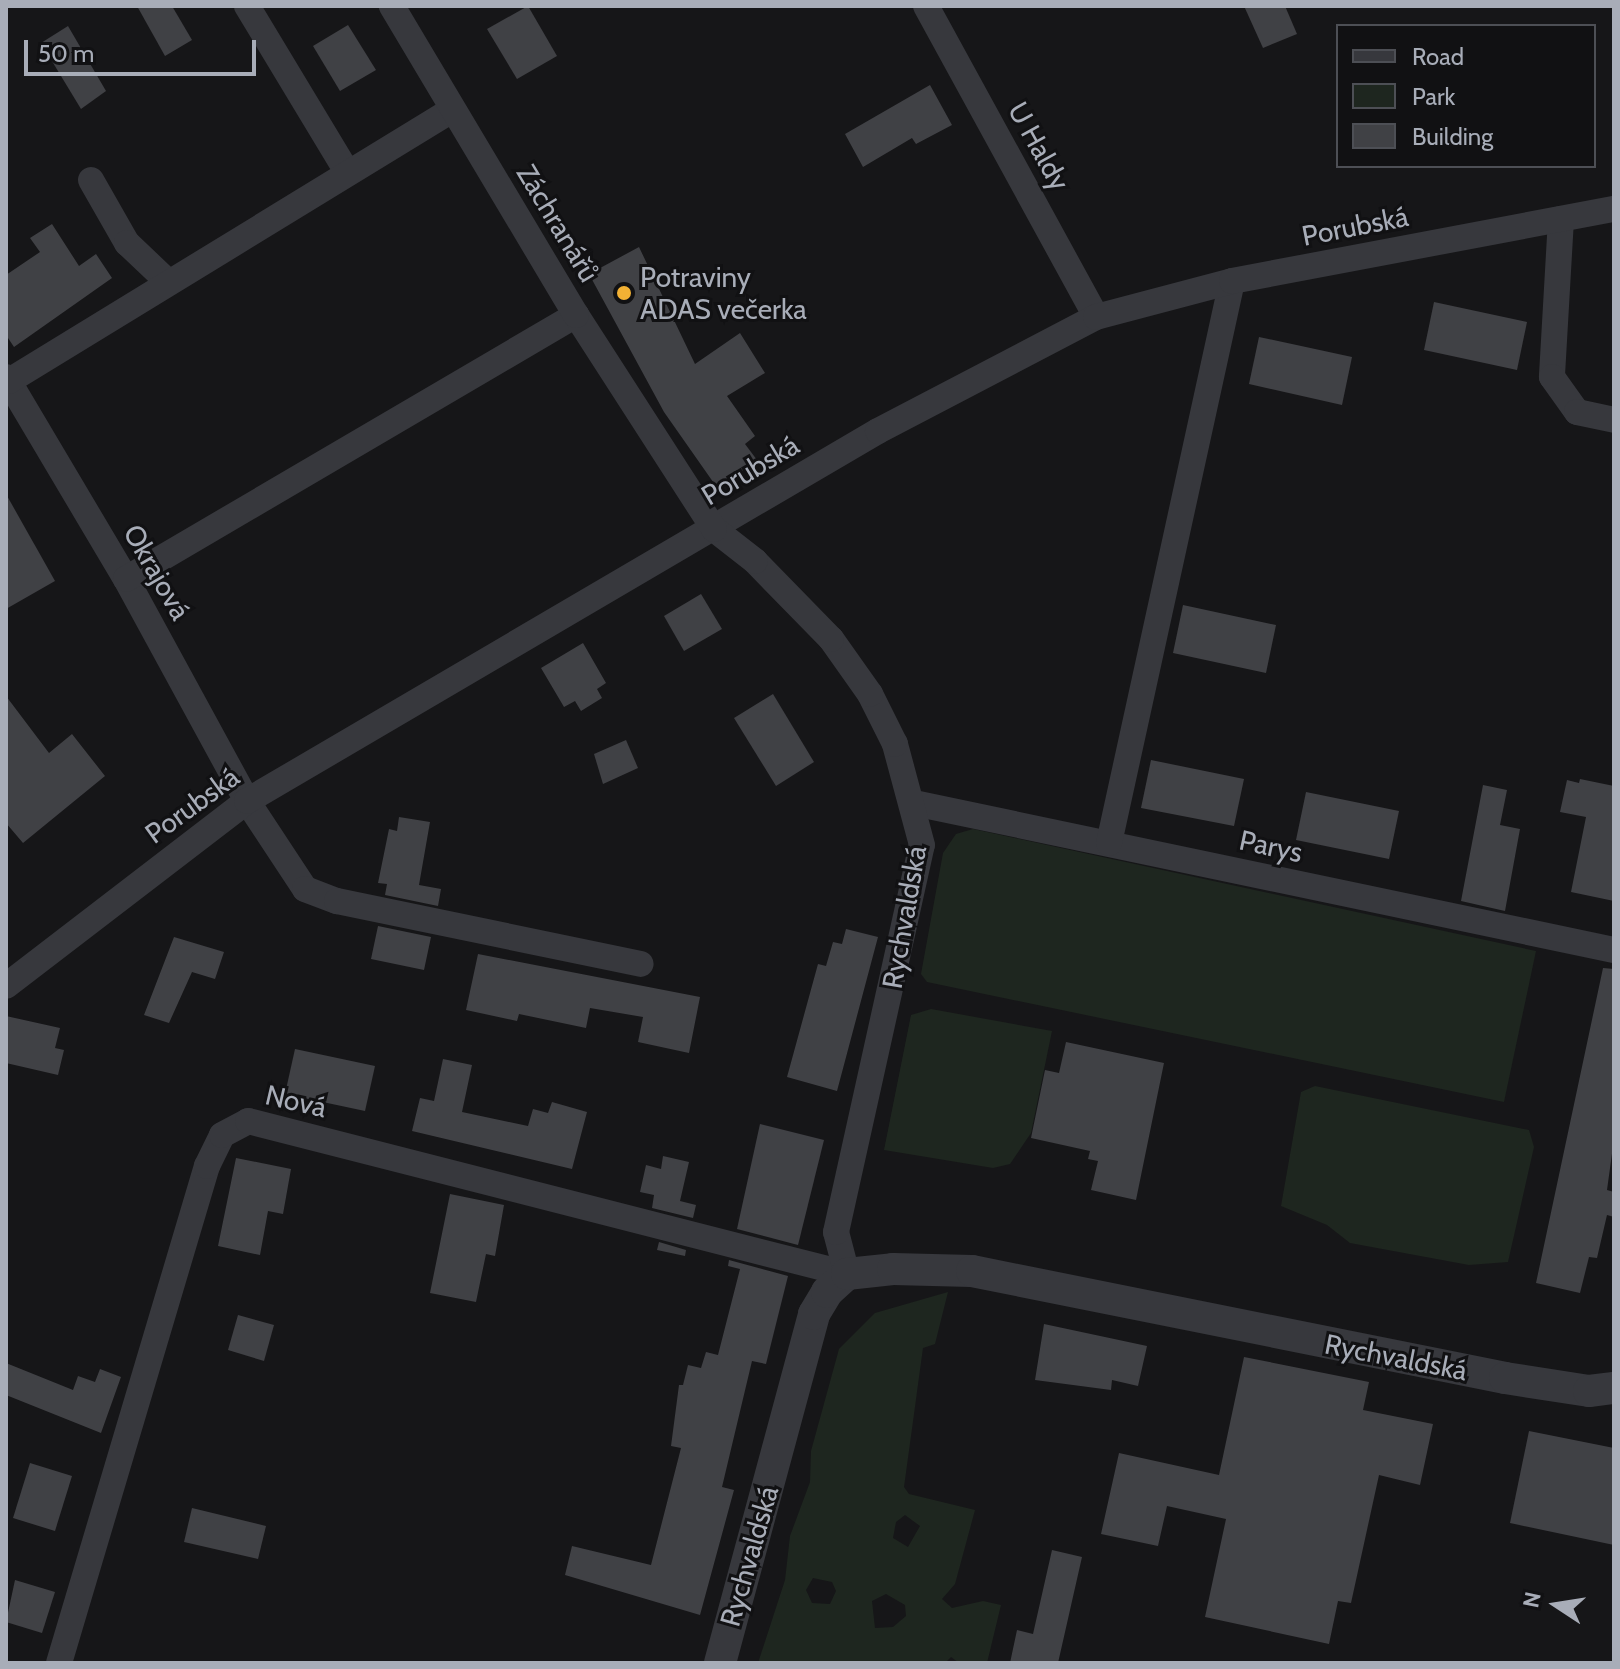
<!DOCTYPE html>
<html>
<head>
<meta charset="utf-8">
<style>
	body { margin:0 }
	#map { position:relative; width:1620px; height:1669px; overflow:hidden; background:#161618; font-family:Cabin,sans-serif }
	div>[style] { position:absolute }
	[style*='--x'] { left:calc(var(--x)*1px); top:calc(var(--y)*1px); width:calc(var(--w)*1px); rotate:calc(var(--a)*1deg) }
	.green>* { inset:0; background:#1e261f }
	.building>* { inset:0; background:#404145 }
	.minor>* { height:26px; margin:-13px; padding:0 13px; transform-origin:13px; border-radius:13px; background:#37383d }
	.tertiary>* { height:32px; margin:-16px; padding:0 16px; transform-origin:16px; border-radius:16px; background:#37383d }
	.dots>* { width:22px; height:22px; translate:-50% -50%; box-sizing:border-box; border:4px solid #111113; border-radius:50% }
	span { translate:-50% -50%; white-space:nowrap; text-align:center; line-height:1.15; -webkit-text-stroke:6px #111113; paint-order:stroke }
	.street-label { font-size:28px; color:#a8adb8 }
	.poi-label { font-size:28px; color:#a8adb8 }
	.left { translate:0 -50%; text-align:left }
	.frame { position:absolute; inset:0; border:8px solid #a8adb8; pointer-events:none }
	.legend { position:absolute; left:1336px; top:24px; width:260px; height:144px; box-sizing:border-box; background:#111113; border:2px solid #4d4f55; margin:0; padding:10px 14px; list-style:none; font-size:24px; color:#a8adb8 }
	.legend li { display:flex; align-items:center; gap:16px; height:40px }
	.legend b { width:40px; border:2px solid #4d4f55 }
	.north { position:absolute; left:1516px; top:1565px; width:80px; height:80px; -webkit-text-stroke:6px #111113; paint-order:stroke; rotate:282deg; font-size:22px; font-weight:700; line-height:32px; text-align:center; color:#a8adb8 }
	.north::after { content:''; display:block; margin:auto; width:28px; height:36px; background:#a8adb8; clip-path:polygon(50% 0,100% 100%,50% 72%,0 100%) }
	.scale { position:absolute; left:24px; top:40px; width:232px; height:36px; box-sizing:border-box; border:4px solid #a8adb8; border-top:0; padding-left:10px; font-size:24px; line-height:28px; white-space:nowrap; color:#a8adb8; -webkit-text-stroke:6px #111113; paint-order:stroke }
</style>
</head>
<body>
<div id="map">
	<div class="green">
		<i style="clip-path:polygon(973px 829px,1536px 951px,1504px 1102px,927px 982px,921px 974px,943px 853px,956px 834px)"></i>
		<i style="clip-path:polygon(931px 1009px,1052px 1031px,1031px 1133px,1010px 1164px,993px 1168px,884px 1150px,911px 1015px)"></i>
		<i style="clip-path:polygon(1315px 1086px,1529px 1130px,1534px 1147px,1508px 1262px,1469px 1265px,1350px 1243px,1327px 1225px,1281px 1206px,1301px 1092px)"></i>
		<i style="clip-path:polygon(evenodd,948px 1292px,935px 1344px,923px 1348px,904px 1487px,909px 1494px,975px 1510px,955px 1584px,942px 1599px,952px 1608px,983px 1601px,1001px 1605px,987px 1663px,959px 1663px,951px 1657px,945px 1663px,758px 1663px,785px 1580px,790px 1536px,810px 1482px,811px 1451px,839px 1349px,875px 1313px,948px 1292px,905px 1515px,920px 1526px,908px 1547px,893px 1538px,896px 1522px,905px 1515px,948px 1292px,813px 1578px,832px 1582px,836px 1591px,830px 1604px,812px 1603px,806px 1590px,813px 1578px,948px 1292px,886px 1594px,905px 1605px,906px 1616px,893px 1627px,875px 1628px,872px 1601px,886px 1594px)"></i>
	</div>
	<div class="building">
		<i style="clip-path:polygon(137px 6px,172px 6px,192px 40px,165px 56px)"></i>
		<i style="clip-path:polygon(528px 6px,557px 56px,517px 79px,487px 29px)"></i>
		<i style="clip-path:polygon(1244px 6px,1285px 6px,1297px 34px,1263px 48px)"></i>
		<i style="clip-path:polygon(348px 25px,376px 70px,340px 91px,313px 46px)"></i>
		<i style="clip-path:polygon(68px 26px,106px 91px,81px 109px,41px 43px)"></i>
		<i style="clip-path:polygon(930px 85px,952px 125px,916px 144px,912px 138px,863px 167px,845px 134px)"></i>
		<i style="clip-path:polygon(52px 224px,79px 266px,96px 254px,112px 278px,14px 347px,6px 335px,6px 275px,40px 252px,30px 238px)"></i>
		<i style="clip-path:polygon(639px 247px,695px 364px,740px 333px,765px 373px,727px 396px,755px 436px,745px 444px,757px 460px,718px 489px,664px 412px,589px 274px)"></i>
		<i style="clip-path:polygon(1434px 302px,1527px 322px,1517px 370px,1424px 350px)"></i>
		<i style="clip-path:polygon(1259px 337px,1352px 357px,1342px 405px,1249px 384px)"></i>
		<i style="clip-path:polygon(6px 494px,55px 581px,6px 609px)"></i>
		<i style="clip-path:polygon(701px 594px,722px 629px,684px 651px,664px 616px)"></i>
		<i style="clip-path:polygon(1183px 605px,1276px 625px,1266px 673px,1173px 653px)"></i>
		<i style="clip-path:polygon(583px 643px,606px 683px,597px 689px,602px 698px,581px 711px,575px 701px,564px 707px,541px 668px)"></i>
		<i style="clip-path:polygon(773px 694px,814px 762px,776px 786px,734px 718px)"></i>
		<i style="clip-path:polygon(6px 696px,49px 753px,72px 734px,105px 776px,23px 843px,6px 823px)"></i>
		<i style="clip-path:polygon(626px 740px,638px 768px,603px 784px,594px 754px)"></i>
		<i style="clip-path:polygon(1151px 760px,1244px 779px,1234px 826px,1141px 808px)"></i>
		<i style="clip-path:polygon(1580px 779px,1614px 786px,1614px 901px,1571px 892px,1586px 817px,1560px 812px,1567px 780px,1579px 783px)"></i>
		<i style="clip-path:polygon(1483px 785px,1507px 790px,1500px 825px,1520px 829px,1505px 911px,1461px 901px)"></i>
		<i style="clip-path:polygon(1306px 792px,1399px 811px,1389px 859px,1296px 840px)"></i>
		<i style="clip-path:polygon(399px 817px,430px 822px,419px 885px,441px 889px,438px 906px,385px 895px,387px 884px,378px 883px,389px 829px,397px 831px)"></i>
		<i style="clip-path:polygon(378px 926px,431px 937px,424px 970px,371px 959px)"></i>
		<i style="clip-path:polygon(846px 929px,878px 937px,837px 1091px,787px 1077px,818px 964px,826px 966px,833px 942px,842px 944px)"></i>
		<i style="clip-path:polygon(174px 937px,224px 952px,215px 979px,192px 972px,169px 1023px,144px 1015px)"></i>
		<i style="clip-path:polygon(478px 954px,700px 997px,689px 1053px,638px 1042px,643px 1017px,590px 1008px,586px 1028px,519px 1014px,517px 1021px,466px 1010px)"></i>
		<i style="clip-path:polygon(1603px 968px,1614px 969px,1614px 1139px,1607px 1190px,1614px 1192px,1614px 1217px,1607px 1215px,1597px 1258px,1589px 1257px,1580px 1293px,1536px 1283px)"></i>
		<i style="clip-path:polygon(6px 1016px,60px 1028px,55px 1048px,64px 1050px,58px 1075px,6px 1063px)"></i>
		<i style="clip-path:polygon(1066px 1042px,1164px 1063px,1136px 1200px,1091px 1190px,1098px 1161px,1088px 1159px,1090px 1151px,1031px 1138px,1045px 1070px,1059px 1073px)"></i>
		<i style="clip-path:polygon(295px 1049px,375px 1066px,365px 1111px,285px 1094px)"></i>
		<i style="clip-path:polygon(443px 1059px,472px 1065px,462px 1112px,528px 1126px,533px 1109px,548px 1113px,552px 1102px,587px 1112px,572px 1169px,412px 1131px,420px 1098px,434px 1101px)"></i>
		<i style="clip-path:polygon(760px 1124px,824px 1140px,798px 1245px,737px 1229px)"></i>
		<i style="clip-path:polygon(663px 1156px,689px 1162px,680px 1201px,696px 1205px,693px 1218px,652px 1208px,654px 1195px,640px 1192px,646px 1165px,661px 1169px)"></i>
		<i style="clip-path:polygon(236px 1158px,291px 1169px,283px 1214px,268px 1211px,260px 1255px,218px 1246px)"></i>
		<i style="clip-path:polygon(450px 1194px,504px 1205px,495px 1256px,486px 1254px,476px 1302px,430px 1293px)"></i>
		<i style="clip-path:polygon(659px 1242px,686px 1250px,685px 1256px,657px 1250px)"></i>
		<i style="clip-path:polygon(729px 1260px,788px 1276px,766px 1364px,752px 1361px,722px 1487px,734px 1490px,700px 1615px,565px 1575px,572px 1546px,651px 1565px,681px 1448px,671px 1446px,679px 1385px,683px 1385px,688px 1365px,701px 1368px,706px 1352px,718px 1355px,740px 1269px,728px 1266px)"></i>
		<i style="clip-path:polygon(238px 1315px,274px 1325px,264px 1361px,228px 1350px)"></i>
		<i style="clip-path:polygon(1044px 1324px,1147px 1346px,1138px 1386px,1112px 1380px,1111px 1390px,1035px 1380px)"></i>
		<i style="clip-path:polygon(1244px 1357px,1369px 1382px,1363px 1410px,1433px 1424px,1420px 1485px,1379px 1475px,1351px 1603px,1338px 1601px,1329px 1644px,1205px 1617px,1226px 1519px,1167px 1506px,1158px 1546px,1101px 1534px,1119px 1453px,1219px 1475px)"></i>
		<i style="clip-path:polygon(6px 1363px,73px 1390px,78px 1376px,95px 1382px,100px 1369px,121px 1377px,101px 1433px,6px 1395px)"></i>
		<i style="clip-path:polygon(1529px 1431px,1614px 1448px,1614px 1545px,1510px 1523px)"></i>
		<i style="clip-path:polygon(30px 1463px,72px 1476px,55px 1531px,13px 1518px)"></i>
		<i style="clip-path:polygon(192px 1508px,266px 1526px,258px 1559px,184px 1542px)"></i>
		<i style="clip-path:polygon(1052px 1550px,1082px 1557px,1058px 1663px,1010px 1663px,1017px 1630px,1033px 1634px)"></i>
		<i style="clip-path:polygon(15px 1580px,55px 1592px,42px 1633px,6px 1622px)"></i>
	</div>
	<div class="minor">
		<i style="--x:247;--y:6;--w:194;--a:58.9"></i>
		<i style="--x:926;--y:6;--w:354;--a:61.3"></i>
		<i style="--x:91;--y:180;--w:73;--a:60.3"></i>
		<i style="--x:127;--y:243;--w:55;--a:43.5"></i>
		<i style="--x:1561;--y:219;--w:158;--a:93.3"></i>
		<i style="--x:1552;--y:377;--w:43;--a:54.5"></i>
		<i style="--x:1577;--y:412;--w:38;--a:12"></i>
		<i style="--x:6;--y:377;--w:235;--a:59.3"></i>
		<i style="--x:126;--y:579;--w:253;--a:61.4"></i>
		<i style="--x:247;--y:801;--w:105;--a:56.6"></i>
		<i style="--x:305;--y:889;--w:34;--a:21"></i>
		<i style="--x:337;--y:901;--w:310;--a:11.7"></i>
		<i style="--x:9;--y:381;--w:519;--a:-31.46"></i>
		<i style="--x:126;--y:579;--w:522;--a:-30.4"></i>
		<i style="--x:914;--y:803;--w:715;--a:11.86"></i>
		<i style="--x:1109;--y:843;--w:575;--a:-77.65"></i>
		<i style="--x:6;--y:986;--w:304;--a:-37.5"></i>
		<i style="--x:247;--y:801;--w:731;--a:-30.39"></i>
		<i style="--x:878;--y:431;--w:246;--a:-27.6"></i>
		<i style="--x:1096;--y:317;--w:141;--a:-14.8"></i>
		<i style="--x:1232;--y:281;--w:389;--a:-10.7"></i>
		<i style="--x:59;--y:1663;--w:519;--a:-73.42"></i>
		<i style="--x:207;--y:1166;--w:34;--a:-64"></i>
		<i style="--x:222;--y:1135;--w:30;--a:-28"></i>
		<i style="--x:248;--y:1121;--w:618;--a:14.33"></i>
		<i style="--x:847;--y:1274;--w:43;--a:-104.7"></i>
		<i style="--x:836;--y:1232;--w:396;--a:-77.5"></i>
		<i style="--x:922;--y:845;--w:105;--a:-105"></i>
		<i style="--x:895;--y:744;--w:56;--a:-116.6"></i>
		<i style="--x:870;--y:694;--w:67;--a:-125.3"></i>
		<i style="--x:831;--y:639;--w:109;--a:-134.3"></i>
		<i style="--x:755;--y:561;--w:52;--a:-142"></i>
		<i style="--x:714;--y:529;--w:255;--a:-122.8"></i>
		<i style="--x:576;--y:315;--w:360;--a:-120.8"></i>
	</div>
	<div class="tertiary">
		<i style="--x:720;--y:1663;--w:361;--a:-74.9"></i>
		<i style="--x:814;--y:1314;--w:26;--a:-59"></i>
		<i style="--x:827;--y:1292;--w:27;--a:-42"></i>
		<i style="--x:847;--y:1274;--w:46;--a:-6.2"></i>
		<i style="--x:893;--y:1269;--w:79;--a:1.5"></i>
		<i style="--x:972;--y:1271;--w:544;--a:11.35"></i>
		<i style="--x:1505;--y:1378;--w:85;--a:8.8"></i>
		<i style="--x:1589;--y:1391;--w:25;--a:-7"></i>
	</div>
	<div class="dots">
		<i style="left:624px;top:293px;background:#f2b134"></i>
	</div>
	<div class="street-label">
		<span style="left:1039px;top:146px;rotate:61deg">U Haldy</span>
		<span style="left:558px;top:223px;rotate:59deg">Záchranářů</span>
		<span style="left:1355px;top:226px;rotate:-11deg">Porubská</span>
		<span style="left:750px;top:470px;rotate:-31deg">Porubská</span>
		<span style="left:157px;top:572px;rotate:60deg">Okrajová</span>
		<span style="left:192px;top:805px;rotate:-36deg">Porubská</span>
		<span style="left:1271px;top:846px;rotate:12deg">Parys</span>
		<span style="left:904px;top:917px;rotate:-80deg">Rychvaldská</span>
		<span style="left:296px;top:1101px;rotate:13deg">Nová</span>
		<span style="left:1396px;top:1357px;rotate:11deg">Rychvaldská</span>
		<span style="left:749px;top:1556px;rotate:-74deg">Rychvaldská</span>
	</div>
	<div class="poi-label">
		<span class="left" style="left:640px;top:293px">Potraviny<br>ADAS večerka</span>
	</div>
	<div class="frame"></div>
	<ul class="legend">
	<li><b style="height:10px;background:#37383d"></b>Road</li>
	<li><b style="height:22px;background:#1e261f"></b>Park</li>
	<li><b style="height:22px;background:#404145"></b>Building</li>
	</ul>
	<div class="north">N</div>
	<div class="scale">50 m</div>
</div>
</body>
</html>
